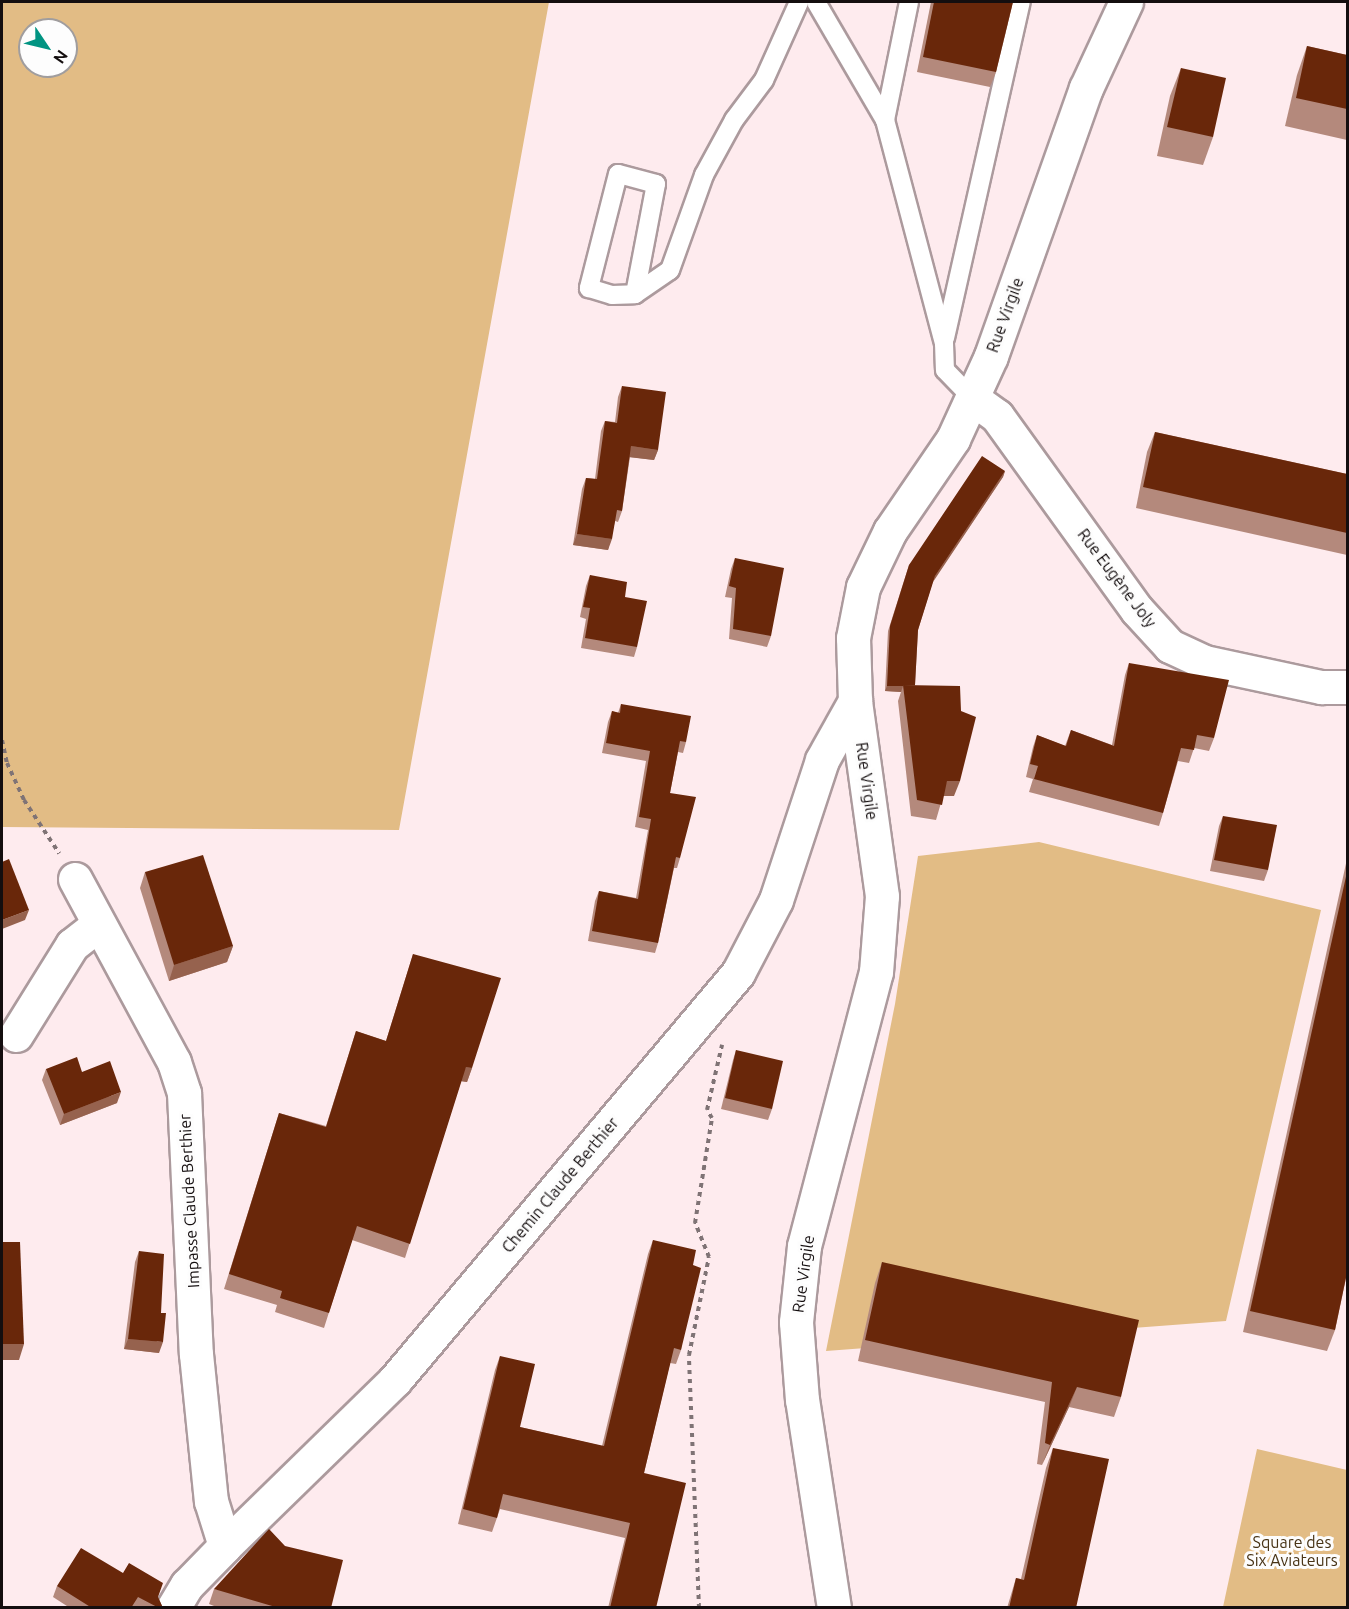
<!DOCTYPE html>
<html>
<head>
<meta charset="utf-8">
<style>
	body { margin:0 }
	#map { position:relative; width:1349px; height:1609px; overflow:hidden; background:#feebee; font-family:Ubuntu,sans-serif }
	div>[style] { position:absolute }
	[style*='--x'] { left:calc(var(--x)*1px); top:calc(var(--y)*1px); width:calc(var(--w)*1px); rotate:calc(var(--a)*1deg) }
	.green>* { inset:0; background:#e2bc85 }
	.path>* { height:4px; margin-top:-2px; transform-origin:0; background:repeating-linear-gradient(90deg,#7f7375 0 4.5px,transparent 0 9px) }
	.roads { filter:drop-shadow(2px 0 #ac9a9d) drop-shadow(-2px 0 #ac9a9d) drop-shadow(0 2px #ac9a9d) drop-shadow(0 -2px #ac9a9d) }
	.service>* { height:18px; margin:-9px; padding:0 9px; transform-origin:9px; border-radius:9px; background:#fff }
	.minor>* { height:33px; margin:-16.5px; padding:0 16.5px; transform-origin:16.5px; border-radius:16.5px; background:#fff }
	.tertiary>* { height:33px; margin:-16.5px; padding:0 16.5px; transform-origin:16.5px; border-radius:16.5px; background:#fff }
	.wall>* { inset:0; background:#b4897c }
	.shaded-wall>* { inset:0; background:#96624e }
	.building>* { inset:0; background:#69270a }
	span { translate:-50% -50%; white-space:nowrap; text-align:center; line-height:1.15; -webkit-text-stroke:6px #fdfdfd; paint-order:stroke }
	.street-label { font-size:16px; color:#140e0f }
	.park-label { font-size:16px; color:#483416 }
	.frame { position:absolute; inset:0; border:3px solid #140e0f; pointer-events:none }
	.north { position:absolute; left:18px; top:18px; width:60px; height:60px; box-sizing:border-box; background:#fdfdfd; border:2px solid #a09d9e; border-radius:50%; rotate:125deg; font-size:16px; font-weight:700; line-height:24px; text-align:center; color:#140e0f }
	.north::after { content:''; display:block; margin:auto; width:21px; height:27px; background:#019482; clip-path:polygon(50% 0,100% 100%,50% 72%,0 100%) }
</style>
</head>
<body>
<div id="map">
	<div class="green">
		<i style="clip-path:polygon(evenodd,2px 2px,549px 2px,399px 830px,2px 827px,2px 2px,30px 30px,66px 30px,66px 66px,30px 66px,30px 30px)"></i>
		<i style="clip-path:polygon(1039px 842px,1321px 910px,1226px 1321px,826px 1351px,895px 1004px,918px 856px)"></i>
		<i style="clip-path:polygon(1257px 1449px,1347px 1470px,1347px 1607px,1223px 1607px)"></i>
	</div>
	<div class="path">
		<i style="--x:2;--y:740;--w:24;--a:78"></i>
		<i style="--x:7;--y:763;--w:41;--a:65.3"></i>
		<i style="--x:24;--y:800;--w:64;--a:56.6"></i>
		<i style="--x:699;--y:1608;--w:253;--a:-92.3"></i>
		<i style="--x:689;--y:1355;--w:100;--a:-78.5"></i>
		<i style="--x:709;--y:1257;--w:37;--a:-112"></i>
		<i style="--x:695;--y:1223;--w:106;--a:-80.8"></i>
		<i style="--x:712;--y:1118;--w:9;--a:-122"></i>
		<i style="--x:707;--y:1110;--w:67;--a:-77"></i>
	</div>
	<div class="roads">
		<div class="service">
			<i style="--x:816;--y:2;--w:137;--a:59.7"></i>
			<i style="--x:885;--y:120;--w:231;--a:75.2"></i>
			<i style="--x:944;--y:343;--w:27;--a:88"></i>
			<i style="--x:945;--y:370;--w:39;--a:46"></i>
			<i style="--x:885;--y:120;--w:120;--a:-78.5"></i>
			<i style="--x:635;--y:294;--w:112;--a:-79.2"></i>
			<i style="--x:656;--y:184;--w:39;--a:-165"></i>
			<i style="--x:618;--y:174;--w:118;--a:104.3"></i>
			<i style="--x:589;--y:288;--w:24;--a:17"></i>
			<i style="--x:612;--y:295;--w:23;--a:-2"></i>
			<i style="--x:635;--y:294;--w:42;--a:-34.4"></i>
			<i style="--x:670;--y:270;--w:101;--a:-70.3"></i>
			<i style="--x:704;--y:175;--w:63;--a:-61.4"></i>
			<i style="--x:734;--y:120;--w:50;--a:-53.1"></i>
			<i style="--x:764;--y:80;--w:85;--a:-65.8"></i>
			<i style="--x:945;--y:338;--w:344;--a:-77.3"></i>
		</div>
		<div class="minor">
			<i style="--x:972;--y:398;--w:31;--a:36"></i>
			<i style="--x:997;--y:416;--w:239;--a:54.2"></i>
			<i style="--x:1137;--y:610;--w:49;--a:47.5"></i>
			<i style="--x:1170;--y:646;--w:38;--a:25"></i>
			<i style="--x:1204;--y:662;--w:120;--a:12.1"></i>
			<i style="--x:1321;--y:687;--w:27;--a:0"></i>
			<i style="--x:75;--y:879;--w:208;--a:61.6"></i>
			<i style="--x:174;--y:1062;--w:33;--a:72"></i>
			<i style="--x:184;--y:1093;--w:261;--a:87.4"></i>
			<i style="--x:196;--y:1354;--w:148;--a:84.2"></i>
			<i style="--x:211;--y:1501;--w:47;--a:72.7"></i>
			<i style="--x:16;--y:1035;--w:106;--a:-58.1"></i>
			<i style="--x:72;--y:945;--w:33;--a:-38"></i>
			<i style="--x:173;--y:1608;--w:27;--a:-59"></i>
			<i style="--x:187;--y:1585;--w:54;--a:-45.7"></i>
			<i style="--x:225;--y:1546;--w:238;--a:-44.3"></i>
			<i style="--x:395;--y:1380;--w:532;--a:-49.88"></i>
			<i style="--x:738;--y:973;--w:82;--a:-62.5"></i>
			<i style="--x:776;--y:900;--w:147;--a:-71.8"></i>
			<i style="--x:822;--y:760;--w:68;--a:-60.8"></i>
		</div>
		<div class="tertiary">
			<i style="--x:834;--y:1608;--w:210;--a:-98.7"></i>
			<i style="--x:802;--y:1400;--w:78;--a:-94.4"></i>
			<i style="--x:796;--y:1322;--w:76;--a:-84"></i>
			<i style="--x:804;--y:1246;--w:283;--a:-75.3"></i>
			<i style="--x:876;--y:972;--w:76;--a:-85.5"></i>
			<i style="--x:882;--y:896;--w:197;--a:-97.9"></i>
			<i style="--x:855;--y:701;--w:63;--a:-91.8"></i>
			<i style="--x:853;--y:638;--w:52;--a:-78.9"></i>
			<i style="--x:863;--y:587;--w:62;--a:-64.3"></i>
			<i style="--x:890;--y:531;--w:112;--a:-55.6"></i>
			<i style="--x:953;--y:439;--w:91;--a:-65.4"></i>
			<i style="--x:991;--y:356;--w:284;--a:-70.5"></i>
			<i style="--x:1086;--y:88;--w:95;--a:-65.1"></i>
		</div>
	</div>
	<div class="wall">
		<i style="clip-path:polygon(931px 2px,1013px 2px,996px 72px,990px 87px,917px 72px)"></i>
		<i style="clip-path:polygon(1307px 46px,1347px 55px,1347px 140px,1285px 126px,1297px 75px)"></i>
		<i style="clip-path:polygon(1181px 68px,1213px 137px,1203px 165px,1157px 156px,1170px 96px)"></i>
		<i style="clip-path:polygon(622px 386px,658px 450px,654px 460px,630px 457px,622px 511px,618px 522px,615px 521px,608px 550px,573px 545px,582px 489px,586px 478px,595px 479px,601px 431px,605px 421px,615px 422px,618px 397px)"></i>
		<i style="clip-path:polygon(1155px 432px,1347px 474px,1347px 555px,1136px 508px,1147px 452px)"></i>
		<i style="clip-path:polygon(1005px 471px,1003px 477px,933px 581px,918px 630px,915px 685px,954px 796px,943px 796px,936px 820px,911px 816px,898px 701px,901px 692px,885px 691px,888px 631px,909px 565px)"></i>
		<i style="clip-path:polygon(735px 558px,771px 636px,767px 647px,729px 639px,732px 598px,725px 597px,731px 569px)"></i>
		<i style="clip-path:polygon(590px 575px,625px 597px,637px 647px,634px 657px,581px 648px,586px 619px,580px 617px,586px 586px)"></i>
		<i style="clip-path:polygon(1129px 663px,1214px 738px,1209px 751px,1194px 748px,1189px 763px,1178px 761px,1163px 813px,1159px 826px,1029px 792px,1033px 779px,1026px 777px,1033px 747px,1037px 735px,1065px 746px,1071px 730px,1112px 745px,1125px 675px)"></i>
		<i style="clip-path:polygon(621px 704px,686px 742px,683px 753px,678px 752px,670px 793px,680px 858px,677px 868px,674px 868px,658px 943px,655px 953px,588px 941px,595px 901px,599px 891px,636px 898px,648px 830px,635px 827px,646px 761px,602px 753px,608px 722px,612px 711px,618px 713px)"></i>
		<i style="clip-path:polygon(1223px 816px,1268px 870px,1264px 881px,1210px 871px,1219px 826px)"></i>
		<i style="clip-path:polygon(1347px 859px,1347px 1273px,1335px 1330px,1327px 1351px,1243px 1332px)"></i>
		<i style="clip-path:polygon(145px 872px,233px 946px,227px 962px,169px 981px,140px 888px)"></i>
		<i style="clip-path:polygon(413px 954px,472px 1068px,467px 1082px,461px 1081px,405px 1258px,352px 1240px,324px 1328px,275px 1312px,277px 1305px,224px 1289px,279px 1113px,326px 1126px,356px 1031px,386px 1041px)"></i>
		<i style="clip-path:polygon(736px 1050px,772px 1109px,768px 1120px,721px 1109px,733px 1060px)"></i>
		<i style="clip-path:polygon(46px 1069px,82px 1072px,117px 1103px,60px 1125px,42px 1080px)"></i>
		<i style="clip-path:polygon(653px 1240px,693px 1265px,681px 1350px,676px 1364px,670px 1363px,644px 1473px,656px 1608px,608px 1608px,625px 1538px,500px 1509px,492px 1532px,458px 1524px,495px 1370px,500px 1356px,520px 1427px,602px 1446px,648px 1254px)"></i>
		<i style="clip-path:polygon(139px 1251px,159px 1353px,124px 1349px,135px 1262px)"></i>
		<i style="clip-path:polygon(882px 1262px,1121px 1397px,1114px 1417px,1069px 1407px,1042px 1465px,1037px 1464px,1045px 1402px,858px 1361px,875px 1283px)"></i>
		<i style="clip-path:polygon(1053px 1448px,1076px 1608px,1007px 1608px,1016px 1578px,1021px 1579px,1046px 1468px)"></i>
		<i style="clip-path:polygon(57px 1586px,158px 1597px,163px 1608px,70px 1608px,53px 1597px)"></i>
		<i style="clip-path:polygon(214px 1589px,331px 1608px,219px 1608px,209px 1604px)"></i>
	</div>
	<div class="shaded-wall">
		<i style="clip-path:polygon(631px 446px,658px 450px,654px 460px,628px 457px)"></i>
		<i style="clip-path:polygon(1005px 471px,1003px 477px,933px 582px,935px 576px)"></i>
		<i style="clip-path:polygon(577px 534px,612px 539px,608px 550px,573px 545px)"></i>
		<i style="clip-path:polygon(887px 686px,903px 686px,901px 692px,885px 691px)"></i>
		<i style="clip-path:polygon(947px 781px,960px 781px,954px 796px,941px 796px)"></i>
		<i style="clip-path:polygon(29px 910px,25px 920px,2px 929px,2px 920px)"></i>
		<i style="clip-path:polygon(233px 946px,227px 962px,169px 981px,174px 965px)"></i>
		<i style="clip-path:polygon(466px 1067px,472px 1068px,467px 1082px,460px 1081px)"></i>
		<i style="clip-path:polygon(121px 1092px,117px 1103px,60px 1125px,64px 1114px)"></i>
		<i style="clip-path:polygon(128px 1339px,163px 1342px,159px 1353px,124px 1349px)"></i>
		<i style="clip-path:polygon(2px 1344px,24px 1344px,19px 1360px,2px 1360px)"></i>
		<i style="clip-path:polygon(1077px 1387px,1069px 1407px,1042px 1465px,1050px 1445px)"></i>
	</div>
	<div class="building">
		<i style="clip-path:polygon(934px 2px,1013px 2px,996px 72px,923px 57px)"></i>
		<i style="clip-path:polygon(1307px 46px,1347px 55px,1347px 109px,1296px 98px)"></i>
		<i style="clip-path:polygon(1181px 68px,1226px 78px,1213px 137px,1167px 127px)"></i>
		<i style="clip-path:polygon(622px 386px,666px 392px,658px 450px,631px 446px,622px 511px,617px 510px,612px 539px,577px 534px,586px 478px,597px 479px,605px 421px,617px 423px)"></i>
		<i style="clip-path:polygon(1155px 432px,1347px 474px,1347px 533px,1143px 487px)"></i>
		<i style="clip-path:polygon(982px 456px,1005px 471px,935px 576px,918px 630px,915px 685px,903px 685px,903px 686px,887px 686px,890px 626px,909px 565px)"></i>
		<i style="clip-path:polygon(735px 558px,784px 568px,771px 636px,733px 629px,736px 588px,729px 586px)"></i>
		<i style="clip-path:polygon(590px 575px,627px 582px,625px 597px,647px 601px,637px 647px,585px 638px,590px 608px,583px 607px)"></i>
		<i style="clip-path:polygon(1129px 663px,1229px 680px,1214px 738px,1197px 735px,1194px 750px,1181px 748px,1163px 813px,1034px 779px,1038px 766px,1030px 764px,1037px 735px,1066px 746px,1071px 730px,1114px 746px)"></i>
		<i style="clip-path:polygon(903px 685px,960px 686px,961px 711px,976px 717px,960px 781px,947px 781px,942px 805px,917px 800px)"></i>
		<i style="clip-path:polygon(621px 704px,691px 716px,686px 742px,680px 741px,670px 793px,696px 797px,680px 858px,676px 857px,658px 943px,592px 931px,599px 891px,638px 899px,651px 819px,639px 817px,650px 751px,606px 743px,612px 711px,620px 713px)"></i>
		<i style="clip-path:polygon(1223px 816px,1277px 825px,1268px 870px,1214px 860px)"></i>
		<i style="clip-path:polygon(203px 855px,233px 946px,174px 965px,145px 872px)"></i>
		<i style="clip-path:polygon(9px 859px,29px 910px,2px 920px,2px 862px)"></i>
		<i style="clip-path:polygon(1347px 872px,1347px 1273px,1335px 1330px,1250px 1311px)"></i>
		<i style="clip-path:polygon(413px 954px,501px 978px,472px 1068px,466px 1067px,410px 1244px,357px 1226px,329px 1313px,280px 1298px,282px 1291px,229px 1274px,279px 1113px,326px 1127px,356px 1031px,386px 1041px)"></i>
		<i style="clip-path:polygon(736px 1050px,783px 1061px,772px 1109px,725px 1098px)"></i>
		<i style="clip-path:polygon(77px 1057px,82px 1072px,110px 1061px,121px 1092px,64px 1114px,46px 1069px)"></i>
		<i style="clip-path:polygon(653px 1240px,696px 1250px,693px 1265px,701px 1268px,681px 1350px,674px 1348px,644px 1473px,686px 1483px,656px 1608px,610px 1608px,630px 1523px,503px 1494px,497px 1518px,463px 1509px,500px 1356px,535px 1364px,520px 1427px,604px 1446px)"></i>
		<i style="clip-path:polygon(2px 1242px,20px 1242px,24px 1344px,2px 1344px)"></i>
		<i style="clip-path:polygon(139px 1251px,164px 1254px,161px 1313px,166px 1313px,163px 1342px,128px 1339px)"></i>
		<i style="clip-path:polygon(882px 1262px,1139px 1320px,1121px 1397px,1077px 1387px,1050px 1445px,1045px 1443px,1052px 1382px,865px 1340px)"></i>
		<i style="clip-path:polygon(1053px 1448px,1109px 1459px,1076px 1608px,1009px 1608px,1016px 1578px,1024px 1580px)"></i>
		<i style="clip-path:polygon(269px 1529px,285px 1546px,343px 1560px,331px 1608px,279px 1608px,214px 1589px)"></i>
		<i style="clip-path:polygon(81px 1548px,123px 1573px,129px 1563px,163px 1583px,158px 1597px,163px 1608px,159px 1608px,138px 1597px,131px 1608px,92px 1608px,57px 1586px)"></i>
	</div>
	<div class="street-label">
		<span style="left:1005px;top:315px;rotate:-70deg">Rue Virgile</span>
		<span style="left:1117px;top:578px;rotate:53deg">Rue Eugène Joly</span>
		<span style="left:867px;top:781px;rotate:82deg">Rue Virgile</span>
		<span style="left:560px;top:1185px;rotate:-50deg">Chemin Claude Berthier</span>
		<span style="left:189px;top:1201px;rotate:-93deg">Impasse Claude Berthier</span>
		<span style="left:803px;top:1274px;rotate:-82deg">Rue Virgile</span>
	</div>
	<div class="park-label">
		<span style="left:1292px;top:1551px">Square des<br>Six Aviateurs</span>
	</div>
	<div class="frame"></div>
	<div class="north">N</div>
</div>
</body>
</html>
